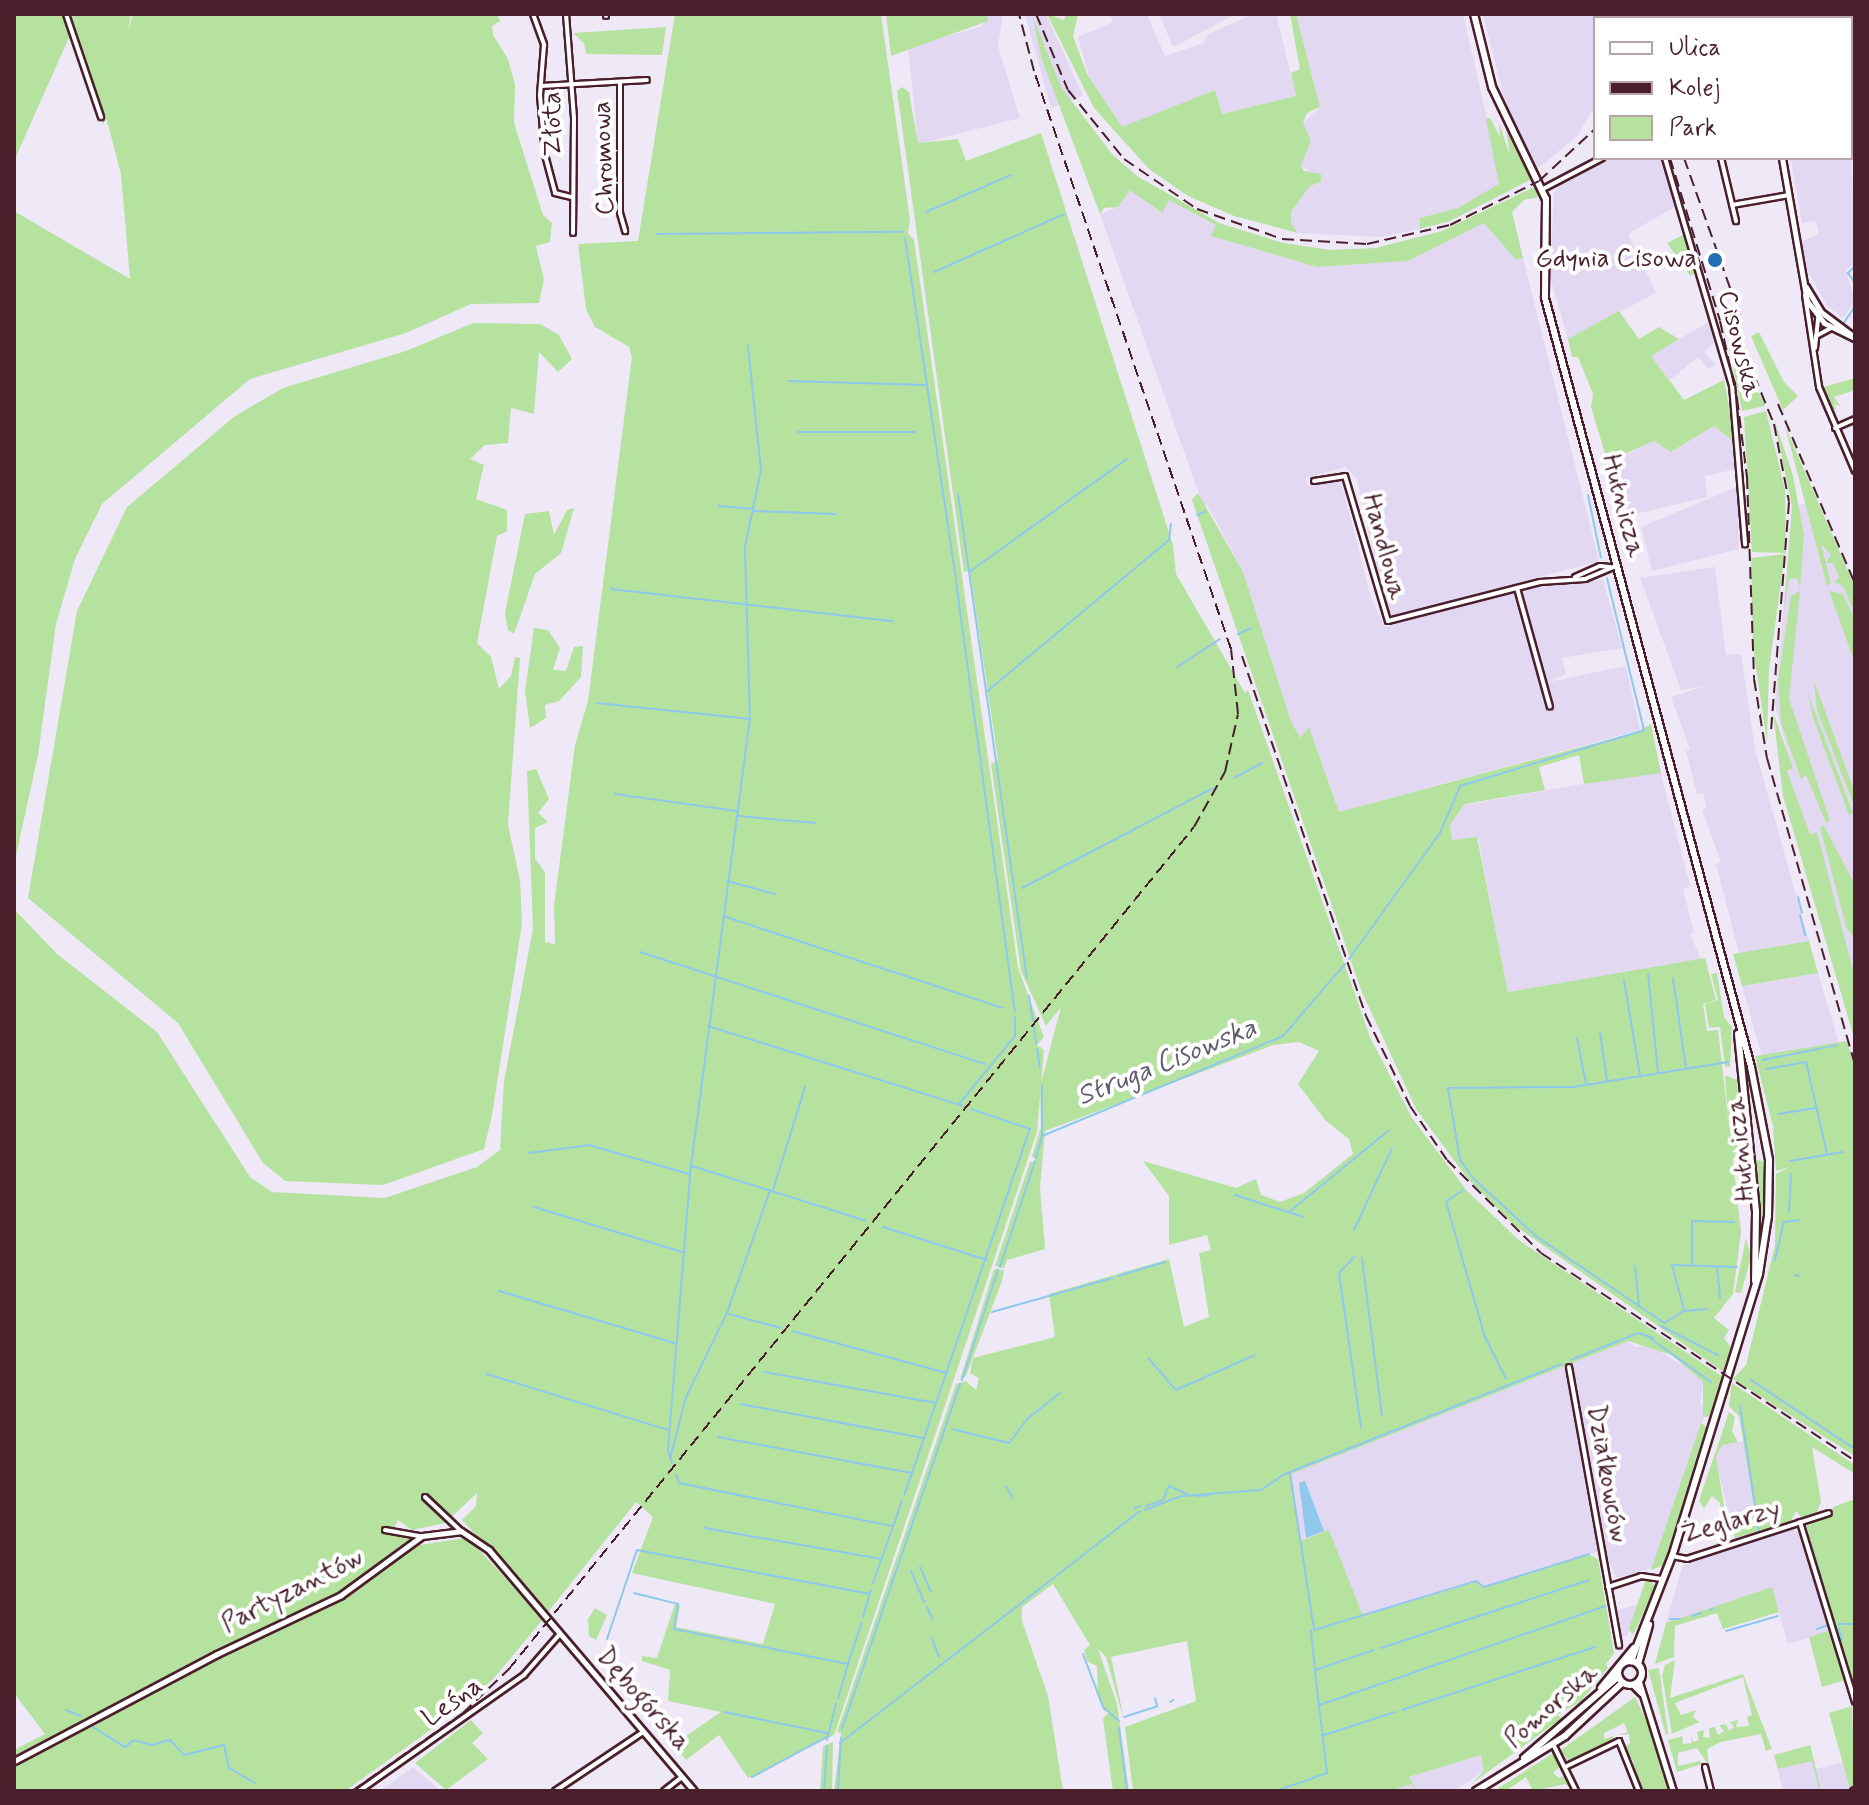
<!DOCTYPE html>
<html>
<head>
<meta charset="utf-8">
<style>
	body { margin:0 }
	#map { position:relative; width:1869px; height:1805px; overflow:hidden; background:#eee8f7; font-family:Mynerve,sans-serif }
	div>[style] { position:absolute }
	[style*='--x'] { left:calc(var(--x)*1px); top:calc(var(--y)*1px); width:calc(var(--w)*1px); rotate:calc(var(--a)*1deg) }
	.built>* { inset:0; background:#e2d8f1 }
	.green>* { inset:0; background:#b6e2a0 }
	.water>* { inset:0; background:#8ec8ed }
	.stream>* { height:2px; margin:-1px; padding:0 1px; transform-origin:1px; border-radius:1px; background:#8ec8ed }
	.roads { filter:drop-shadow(2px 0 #4a1f2b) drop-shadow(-2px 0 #4a1f2b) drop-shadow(0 2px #4a1f2b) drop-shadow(0 -2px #4a1f2b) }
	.minor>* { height:4px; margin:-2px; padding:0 2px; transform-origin:2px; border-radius:2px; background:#fff }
	.tertiary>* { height:5px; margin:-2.5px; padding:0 2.5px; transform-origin:2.5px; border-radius:2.5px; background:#fff }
	.secondary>* { height:6px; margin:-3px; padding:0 3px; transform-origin:3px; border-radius:3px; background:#fff }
	.secondary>.ring { margin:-3px; padding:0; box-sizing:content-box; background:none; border:6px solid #fff; border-radius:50% }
	.rail>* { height:2px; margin-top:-1px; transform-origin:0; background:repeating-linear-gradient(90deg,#4a1f2b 0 12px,transparent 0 18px) }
	.dots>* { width:22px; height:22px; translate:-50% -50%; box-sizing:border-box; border:4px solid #fff; border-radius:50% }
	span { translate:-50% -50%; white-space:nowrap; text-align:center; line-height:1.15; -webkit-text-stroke:8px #fff; paint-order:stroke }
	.street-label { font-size:26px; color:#4a1f2b }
	.poi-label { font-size:26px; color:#4a1f2b }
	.right { translate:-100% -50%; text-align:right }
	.water-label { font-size:28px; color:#625a6f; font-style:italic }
	.frame { position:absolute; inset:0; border:16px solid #4a1f2b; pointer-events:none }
	.legend { position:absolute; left:1593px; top:16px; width:260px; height:144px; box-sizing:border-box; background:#fff; border:2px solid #b7a5aa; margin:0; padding:10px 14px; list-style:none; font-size:24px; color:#4a1f2b }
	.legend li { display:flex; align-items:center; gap:16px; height:40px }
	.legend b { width:40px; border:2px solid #b7a5aa }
</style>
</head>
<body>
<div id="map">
	<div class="built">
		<i style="clip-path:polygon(987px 14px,1003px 14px,998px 46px,1020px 118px,918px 144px,908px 48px,982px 26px)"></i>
		<i style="clip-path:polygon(1025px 14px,1046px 14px,1083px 96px,1051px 108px)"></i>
		<i style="clip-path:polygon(1109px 14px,1147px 14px,1165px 56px,1204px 43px,1208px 34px,1254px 14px,1276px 14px,1296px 96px,1222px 114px,1215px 90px,1122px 128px,1092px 87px,1078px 37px,1113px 22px)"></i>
		<i style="clip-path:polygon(1159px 14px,1236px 14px,1173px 47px)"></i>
		<i style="clip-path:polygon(1296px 14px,1463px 14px,1501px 180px,1496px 189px,1458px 208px,1420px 218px,1419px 229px,1381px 237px,1298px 233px,1291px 223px,1291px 212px,1310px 186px,1321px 182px,1301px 165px,1311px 141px,1303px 123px,1320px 107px)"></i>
		<i style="clip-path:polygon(1483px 14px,1615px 14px,1595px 18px,1595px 106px,1577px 136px,1541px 166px,1536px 167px,1504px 98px)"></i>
		<i style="clip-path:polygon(1851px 131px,1855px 263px,1846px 270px,1855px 301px,1843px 318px,1827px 306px,1807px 269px,1802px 241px,1819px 234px,1816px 221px,1802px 223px,1791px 160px,1851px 158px)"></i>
		<i style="clip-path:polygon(1609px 158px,1662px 158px,1676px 206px,1628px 234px,1656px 293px,1568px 339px,1550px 277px,1554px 193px,1562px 183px)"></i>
		<i style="clip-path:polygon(1130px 189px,1161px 213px,1169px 200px,1216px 225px,1212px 236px,1317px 267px,1408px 261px,1484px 223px,1515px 259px,1523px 258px,1599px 561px,1393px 616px,1385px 609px,1357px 479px,1346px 467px,1305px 478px,1308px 486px,1337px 479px,1343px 489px,1371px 598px,1385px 627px,1537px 586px,1603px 580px,1622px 648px,1562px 658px,1566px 674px,1548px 682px,1626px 666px,1640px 730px,1339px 812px,1309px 727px,1300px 739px,1291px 721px,1243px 572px,1207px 504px,1203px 505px,1100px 214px,1118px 207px)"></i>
		<i style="clip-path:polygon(1709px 322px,1714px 343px,1704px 352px,1716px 365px,1708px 369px,1698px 357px,1670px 380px,1650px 356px)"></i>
		<i style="clip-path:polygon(1714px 426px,1732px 440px,1736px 469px,1705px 476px,1707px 497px,1623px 517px,1610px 470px,1616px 460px,1654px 441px,1672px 452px)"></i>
		<i style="clip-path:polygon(1737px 487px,1739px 549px,1652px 571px,1641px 527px)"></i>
		<i style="clip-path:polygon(1814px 501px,1855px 597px,1855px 979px,1817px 833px,1810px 834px,1786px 771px,1792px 768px,1775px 705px,1792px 507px)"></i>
		<i style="clip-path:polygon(1715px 567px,1726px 655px,1741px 654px,1755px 749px,1809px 941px,1739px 953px,1716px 864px,1721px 862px,1702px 810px,1707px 808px,1703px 793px,1697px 794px,1686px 751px,1690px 749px,1671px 697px,1705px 686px,1681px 690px,1640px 578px)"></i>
		<i style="clip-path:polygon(1660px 770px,1690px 886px,1683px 889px,1694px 932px,1690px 934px,1701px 959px,1508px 992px,1478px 837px,1452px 840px,1450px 825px,1465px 805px)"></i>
		<i style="clip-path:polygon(1818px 973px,1839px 1043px,1762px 1057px,1742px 986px)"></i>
		<i style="clip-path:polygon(1628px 1341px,1635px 1347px,1651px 1346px,1689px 1369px,1703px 1382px,1700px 1404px,1707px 1407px,1655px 1567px,1617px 1578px,1603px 1550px,1482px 1588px,1475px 1581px,1313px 1632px,1291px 1474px)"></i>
		<i style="clip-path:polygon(1744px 1441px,1759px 1540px,1792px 1529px,1800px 1533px,1831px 1630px,1788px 1644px,1772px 1588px,1666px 1623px,1683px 1565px,1737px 1547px,1715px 1458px,1722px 1445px)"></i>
		<i style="clip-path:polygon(1640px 1604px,1627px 1636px,1619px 1637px,1614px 1611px)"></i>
		<i style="clip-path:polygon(1810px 1745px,1816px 1769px,1843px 1762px,1850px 1789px,1783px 1791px,1774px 1755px)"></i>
		<i style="clip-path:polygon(1481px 1755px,1484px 1771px,1454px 1791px,1364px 1791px)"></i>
		<i style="clip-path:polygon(413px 1767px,441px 1791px,380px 1791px)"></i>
	</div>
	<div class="green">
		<i style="clip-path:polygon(14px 14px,131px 14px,128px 31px,133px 14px,497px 14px,500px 21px,492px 26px,493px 35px,508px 59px,515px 85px,514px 123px,543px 215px,552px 223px,550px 242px,536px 246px,544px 280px,539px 303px,471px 304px,406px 333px,250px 379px,102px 504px,75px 559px,56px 624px,38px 755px,14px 865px,14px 211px,130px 279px,121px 174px,106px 117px,103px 125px,71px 33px,14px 161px)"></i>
		<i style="clip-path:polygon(675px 14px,881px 14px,910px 220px,908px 233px,914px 240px,1018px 968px,1044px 1037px,1037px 1045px,1044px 1050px,1037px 1132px,834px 1735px,748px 1778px,719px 1735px,686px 1760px,673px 1745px,721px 1712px,668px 1701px,670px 1670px,642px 1661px,642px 1656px,657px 1658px,675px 1604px,680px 1606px,676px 1627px,763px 1644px,775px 1604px,632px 1573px,653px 1517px,636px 1502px,548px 1612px,462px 1520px,476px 1506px,477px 1493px,445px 1523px,412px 1530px,398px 1520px,394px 1528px,420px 1545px,465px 1538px,472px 1542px,543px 1619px,494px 1678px,457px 1711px,345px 1791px,14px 1791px,14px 1750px,45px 1734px,14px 1693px,14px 909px,57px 954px,157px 1032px,250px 1177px,272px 1192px,385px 1198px,477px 1167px,500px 1150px,504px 1081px,533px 929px,527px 771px,536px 769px,549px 799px,538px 813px,548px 822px,535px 828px,535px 859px,545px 872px,545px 942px,555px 944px,554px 906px,575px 745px,588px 701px,632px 357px,629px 347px,595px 327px,586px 309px,578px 244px,638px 241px)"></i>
		<i style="clip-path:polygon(886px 14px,987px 14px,988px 21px,891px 56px)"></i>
		<i style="clip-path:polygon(1047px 14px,1064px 20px,1066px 14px,1078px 14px,1073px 36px,1087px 74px,1122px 127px,1215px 90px,1222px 114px,1296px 96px,1291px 73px,1300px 69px,1290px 14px,1296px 14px,1320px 107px,1307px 113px,1303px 123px,1311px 141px,1301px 165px,1304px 171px,1321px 174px,1321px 182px,1310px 186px,1291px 212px,1291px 223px,1298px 233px,1234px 216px,1188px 196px,1149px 169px,1094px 108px)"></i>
		<i style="clip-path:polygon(1033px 17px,1061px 87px,1112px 154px,1137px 176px,1219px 223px,1283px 243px,1331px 250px,1376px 248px,1442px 231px,1536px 186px,1539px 197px,1524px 200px,1512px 212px,1523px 258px,1515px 259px,1484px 223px,1408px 261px,1317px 267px,1211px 236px,1216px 225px,1169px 200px,1162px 213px,1130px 190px,1118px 207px,1104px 208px,1100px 214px,1041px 57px)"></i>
		<i style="clip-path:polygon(666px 27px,662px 55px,586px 54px,584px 43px,573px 33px)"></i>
		<i style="clip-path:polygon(902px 87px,909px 92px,918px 143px,958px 139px,966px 161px,1041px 133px,1173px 545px,1176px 574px,1245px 693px,1248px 690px,1370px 1037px,1412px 1118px,1467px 1191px,1520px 1241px,1723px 1377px,1712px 1416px,1703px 1417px,1703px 1382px,1672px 1355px,1628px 1341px,1291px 1474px,1301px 1541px,1329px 1530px,1363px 1616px,1476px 1582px,1483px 1588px,1588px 1554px,1598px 1559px,1614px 1653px,1606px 1664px,1608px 1668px,1581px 1701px,1557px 1715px,1562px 1718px,1558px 1721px,1471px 1784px,1484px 1771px,1481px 1755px,1409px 1777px,1417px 1791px,1411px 1784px,1389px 1791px,1133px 1791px,1125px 1727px,1196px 1701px,1187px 1641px,1111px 1657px,1124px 1720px,1106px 1657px,1098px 1649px,1117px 1704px,1129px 1791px,1113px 1791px,1103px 1719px,1109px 1712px,1104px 1711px,1098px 1693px,1097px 1666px,1087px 1661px,1084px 1650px,1090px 1645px,1053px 1584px,1022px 1607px,1022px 1621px,1048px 1696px,1063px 1791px,834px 1791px,841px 1733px,837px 1732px,956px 1384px,966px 1381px,976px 1390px,979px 1378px,970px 1373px,973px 1358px,1055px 1337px,1049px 1294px,1169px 1259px,1184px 1327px,1209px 1317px,1199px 1253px,1211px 1250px,1207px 1235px,1169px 1245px,1169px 1196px,1143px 1161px,1236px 1188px,1256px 1179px,1261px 1195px,1280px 1202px,1304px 1193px,1353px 1154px,1349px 1139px,1326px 1121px,1298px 1084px,1319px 1051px,1299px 1042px,1273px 1045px,1045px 1131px,1040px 1188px,1045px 1249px,1007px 1260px,1004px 1268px,995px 1266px,1030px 1162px,1037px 1161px,1032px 1156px,1041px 1127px,1040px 1087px,1061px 1007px,1046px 1026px,1021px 971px,991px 764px,998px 760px,970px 571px,964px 572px,897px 91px)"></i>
		<i style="clip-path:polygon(1490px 118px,1500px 137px,1499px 123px,1510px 156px,1505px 120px,1532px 179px,1450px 221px,1419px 229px,1420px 218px,1458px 208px,1499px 184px,1486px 119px)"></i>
		<i style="clip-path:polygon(1687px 233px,1697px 272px,1690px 276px,1667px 243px)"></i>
		<i style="clip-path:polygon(1619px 311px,1639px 339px,1659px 327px,1679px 339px,1651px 356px,1684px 400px,1724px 380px,1740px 469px,1732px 440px,1714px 426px,1671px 452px,1654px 441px,1620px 456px,1610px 470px,1591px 407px,1593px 394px,1578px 357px,1572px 357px,1568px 339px)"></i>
		<i style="clip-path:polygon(473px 323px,540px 324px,559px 335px,572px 359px,558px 372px,539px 352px,534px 414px,511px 408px,508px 443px,485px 445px,470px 459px,484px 465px,476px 499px,507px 510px,507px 531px,497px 536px,477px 643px,491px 657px,499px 689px,511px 676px,515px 657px,520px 658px,508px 825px,520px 880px,522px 924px,492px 1115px,484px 1149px,383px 1185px,285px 1181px,263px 1163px,178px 1023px,28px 898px,77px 611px,127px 507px,235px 416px,283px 388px,406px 351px)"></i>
		<i style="clip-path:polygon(1759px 332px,1784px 382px,1798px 396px,1783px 410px,1751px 336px)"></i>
		<i style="clip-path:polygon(1728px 343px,1738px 345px,1765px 406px,1742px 411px)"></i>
		<i style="clip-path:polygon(1855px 378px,1855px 390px,1834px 397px,1841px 407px,1834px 403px,1836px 409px,1831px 409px,1824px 387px)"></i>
		<i style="clip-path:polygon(1766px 411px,1785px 490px,1786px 553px,1752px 552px,1744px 417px)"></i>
		<i style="clip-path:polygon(1774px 419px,1793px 475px,1804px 536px,1800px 587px,1797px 578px,1789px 579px,1784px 610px,1792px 507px)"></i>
		<i style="clip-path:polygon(1785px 426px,1855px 587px,1855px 613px,1843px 586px,1835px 582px,1839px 577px,1833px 563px,1826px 563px,1831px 555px,1821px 544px,1831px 583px,1827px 586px)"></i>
		<i style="clip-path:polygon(1198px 493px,1243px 572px,1291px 721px,1300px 738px,1309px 727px,1339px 812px,1637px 732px,1651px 724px,1661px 773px,1584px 784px,1579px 755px,1539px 767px,1545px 790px,1465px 804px,1450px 825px,1452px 840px,1477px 837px,1508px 992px,1705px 958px,1716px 1000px,1703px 1004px,1707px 1031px,1718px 1030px,1741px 1232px,1733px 1294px,1714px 1318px,1729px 1330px,1724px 1338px,1732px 1349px,1725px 1373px,1514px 1225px,1468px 1179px,1416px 1109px,1361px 990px,1192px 500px)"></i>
		<i style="clip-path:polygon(574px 508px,561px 553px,535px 574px,514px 634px,508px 630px,505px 613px,525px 514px,549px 511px,554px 535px,567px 510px)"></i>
		<i style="clip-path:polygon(1785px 554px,1769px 669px,1767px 742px,1753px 647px,1751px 558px)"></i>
		<i style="clip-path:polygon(1800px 591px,1789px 699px,1830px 821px,1826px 823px,1806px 775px,1801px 779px,1781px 723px,1778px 680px,1791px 596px)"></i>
		<i style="clip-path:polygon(1829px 591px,1843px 594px,1855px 620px,1855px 663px)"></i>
		<i style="clip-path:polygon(534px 628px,548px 630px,560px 648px,553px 670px,566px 671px,574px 647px,583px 646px,581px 677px,559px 701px,545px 705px,546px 718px,530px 728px,525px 691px)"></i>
		<i style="clip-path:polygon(1814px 681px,1855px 793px,1855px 808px,1817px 710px)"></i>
		<i style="clip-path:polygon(1808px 694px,1853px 813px,1849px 815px,1813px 718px)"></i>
		<i style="clip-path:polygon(1773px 712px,1793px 768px,1787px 771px,1810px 834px,1817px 832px,1855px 978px,1855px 1041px,1783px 796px)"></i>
		<i style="clip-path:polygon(1824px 826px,1855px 885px,1855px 940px,1846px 927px,1820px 827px)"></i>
		<i style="clip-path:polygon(1809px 941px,1818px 973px,1742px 986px,1733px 954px)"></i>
		<i style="clip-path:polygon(1717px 973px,1724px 1017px,1732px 1027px,1730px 1067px,1725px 1066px,1720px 1027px,1709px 1028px,1705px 1004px,1718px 1000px,1711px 974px)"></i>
		<i style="clip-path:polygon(1847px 1041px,1855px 1070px,1855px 1456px,1733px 1379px,1746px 1365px,1775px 1245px,1776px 1174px,1789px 1167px,1776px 1171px,1773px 1126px,1755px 1056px)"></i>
		<i style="clip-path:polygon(1725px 1075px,1737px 1080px,1745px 1191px,1739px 1187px,1735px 1158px,1731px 1158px)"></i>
		<i style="clip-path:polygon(1754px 1159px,1766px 1162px,1763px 1233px,1759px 1230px)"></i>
		<i style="clip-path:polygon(1746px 1238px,1751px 1257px,1741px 1293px,1735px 1292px)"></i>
		<i style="clip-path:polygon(994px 1269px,1004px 1270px,1002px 1281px,966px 1376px,960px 1380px)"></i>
		<i style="clip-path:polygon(1732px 1383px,1855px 1465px,1855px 1474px,1812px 1447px,1821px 1502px,1816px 1515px,1802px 1518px,1796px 1511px,1791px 1521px,1735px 1538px,1731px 1517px,1755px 1512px,1739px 1416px,1729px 1406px)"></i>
		<i style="clip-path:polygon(1729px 1412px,1735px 1417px,1732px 1431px,1738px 1442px,1722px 1445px,1716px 1458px,1730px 1541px,1701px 1551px,1724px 1540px,1720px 1503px,1712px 1496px,1704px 1508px,1699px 1501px)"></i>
		<i style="clip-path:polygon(1701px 1423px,1708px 1428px,1687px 1502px,1665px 1565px,1651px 1570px)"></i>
		<i style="clip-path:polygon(1855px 1499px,1855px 1690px,1805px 1528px,1814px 1519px,1832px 1514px,1833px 1507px)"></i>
		<i style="clip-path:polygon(1646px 1579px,1656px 1586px,1633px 1635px,1629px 1629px)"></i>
		<i style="clip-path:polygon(1772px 1587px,1779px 1612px,1723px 1629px,1717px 1613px,1675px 1626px,1674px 1657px,1655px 1664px,1666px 1623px)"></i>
		<i style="clip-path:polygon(595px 1608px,607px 1615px,596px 1640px,589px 1636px,588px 1619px)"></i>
		<i style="clip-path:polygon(1831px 1630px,1845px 1680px,1822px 1687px,1809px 1637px)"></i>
		<i style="clip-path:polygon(1675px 1660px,1670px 1698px,1743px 1674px,1772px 1749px,1766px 1751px,1761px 1734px,1721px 1742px,1707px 1749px,1709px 1766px,1697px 1748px,1678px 1753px,1678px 1766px,1700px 1761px,1702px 1764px,1677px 1772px,1668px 1740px,1682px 1736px,1683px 1744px,1692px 1743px,1690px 1734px,1693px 1742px,1699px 1740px,1697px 1732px,1704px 1730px,1703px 1737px,1710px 1738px,1709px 1728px,1715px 1727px,1718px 1735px,1724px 1731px,1719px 1725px,1726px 1724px,1729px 1731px,1734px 1727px,1730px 1722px,1738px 1720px,1736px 1727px,1749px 1726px,1747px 1717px,1752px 1715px,1743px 1677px,1675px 1703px,1681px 1715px,1696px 1710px,1693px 1717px,1699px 1722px,1672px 1734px,1662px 1676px,1665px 1665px)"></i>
		<i style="clip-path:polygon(1659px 1668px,1668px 1734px,1666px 1735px,1648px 1670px)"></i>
		<i style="clip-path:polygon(1635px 1697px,1649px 1726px,1668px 1791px,1641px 1791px,1633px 1761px,1624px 1747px,1630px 1743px,1629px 1734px,1618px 1735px,1628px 1732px,1624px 1723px,1604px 1733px,1604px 1739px,1613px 1736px,1614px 1741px,1569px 1762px,1561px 1750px)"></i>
		<i style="clip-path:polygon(1852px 1706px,1855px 1787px,1850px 1789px,1829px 1713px)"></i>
		<i style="clip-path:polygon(471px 1720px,483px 1733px,472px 1743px,488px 1759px,446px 1790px,415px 1763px)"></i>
		<i style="clip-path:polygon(833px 1742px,832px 1791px,820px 1791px,823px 1746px)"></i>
		<i style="clip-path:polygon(1810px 1745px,1814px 1761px,1821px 1791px,1812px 1791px,1819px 1789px,1812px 1761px,1778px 1769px,1774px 1755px)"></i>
		<i style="clip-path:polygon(1555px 1752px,1562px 1765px,1553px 1773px,1559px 1778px,1566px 1775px,1573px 1789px,1565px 1784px,1533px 1791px,1526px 1777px,1506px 1791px,1494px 1791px)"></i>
	</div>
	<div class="water">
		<i style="clip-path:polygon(1305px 1481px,1324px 1531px,1306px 1538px,1299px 1483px)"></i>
	</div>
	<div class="stream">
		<i style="--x:926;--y:212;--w:93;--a:-23.5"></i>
		<i style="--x:656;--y:234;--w:247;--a:-0.5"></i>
		<i style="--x:905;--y:238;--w:345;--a:81.5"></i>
		<i style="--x:1855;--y:266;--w:10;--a:135"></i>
		<i style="--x:1848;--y:273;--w:12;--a:55"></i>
		<i style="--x:934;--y:272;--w:142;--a:-24"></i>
		<i style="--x:1843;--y:324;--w:22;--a:-56"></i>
		<i style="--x:788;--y:381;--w:138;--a:1.7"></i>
		<i style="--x:798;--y:432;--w:117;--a:0"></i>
		<i style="--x:958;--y:494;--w:489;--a:81.9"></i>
		<i style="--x:1588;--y:495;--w:64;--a:78.3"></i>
		<i style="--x:719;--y:506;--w:35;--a:5"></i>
		<i style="--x:753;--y:511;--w:83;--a:2.1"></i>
		<i style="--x:1197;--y:515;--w:9;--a:-21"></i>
		<i style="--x:969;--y:572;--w:194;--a:-35.6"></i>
		<i style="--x:956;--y:582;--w:434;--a:82.2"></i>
		<i style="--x:611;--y:589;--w:284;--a:6.5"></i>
		<i style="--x:1238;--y:634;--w:14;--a:-25"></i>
		<i style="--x:1177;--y:667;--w:51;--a:-33.1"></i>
		<i style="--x:986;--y:692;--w:238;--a:-39.7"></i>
		<i style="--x:1169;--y:540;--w:16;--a:-83"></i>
		<i style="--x:597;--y:703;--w:154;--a:6"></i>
		<i style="--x:1234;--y:778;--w:32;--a:-28"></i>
		<i style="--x:615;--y:794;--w:123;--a:7.9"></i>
		<i style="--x:738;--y:816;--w:78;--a:5.1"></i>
		<i style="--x:727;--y:881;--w:50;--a:15.2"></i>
		<i style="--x:1022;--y:888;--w:216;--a:-27.6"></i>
		<i style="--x:1798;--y:897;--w:16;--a:76"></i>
		<i style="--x:1800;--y:915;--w:21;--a:76"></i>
		<i style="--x:723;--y:916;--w:294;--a:18.2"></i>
		<i style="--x:640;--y:952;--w:363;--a:18"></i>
		<i style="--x:1349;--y:959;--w:155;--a:-54.2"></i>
		<i style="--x:1440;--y:833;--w:51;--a:-66.9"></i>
		<i style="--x:1460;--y:786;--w:192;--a:-16.9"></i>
		<i style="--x:1644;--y:730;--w:156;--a:-103.7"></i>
		<i style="--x:1648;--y:974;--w:99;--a:84.2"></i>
		<i style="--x:1673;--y:978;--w:91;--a:81.8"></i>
		<i style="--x:1624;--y:980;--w:97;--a:80.5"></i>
		<i style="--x:1029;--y:996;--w:25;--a:81"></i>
		<i style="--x:708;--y:1026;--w:267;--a:17.4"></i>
		<i style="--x:1034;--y:1027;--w:17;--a:83"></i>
		<i style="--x:1600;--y:1033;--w:48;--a:81.5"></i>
		<i style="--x:1577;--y:1038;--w:47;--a:78.9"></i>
		<i style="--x:1037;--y:1049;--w:18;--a:81"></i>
		<i style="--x:1763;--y:1060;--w:76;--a:-11.3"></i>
		<i style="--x:1767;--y:1069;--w:40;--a:-10"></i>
		<i style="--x:1806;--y:1062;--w:94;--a:77.1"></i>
		<i style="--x:1042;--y:1085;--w:51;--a:90"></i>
		<i style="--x:959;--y:1104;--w:88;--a:-50.5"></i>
		<i style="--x:1015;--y:1036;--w:19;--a:-90"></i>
		<i style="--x:1778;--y:1114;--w:38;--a:-9"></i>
		<i style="--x:529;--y:1153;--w:61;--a:-7.6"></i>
		<i style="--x:589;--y:1145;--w:104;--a:16.2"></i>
		<i style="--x:1036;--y:1158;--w:23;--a:-75"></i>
		<i style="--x:1042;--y:1136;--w:261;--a:-22.5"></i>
		<i style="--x:1283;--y:1036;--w:95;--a:-49.3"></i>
		<i style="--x:1790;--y:1161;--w:53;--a:-9.8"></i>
		<i style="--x:692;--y:1166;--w:182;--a:17.5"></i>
		<i style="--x:773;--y:1190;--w:108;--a:-72.7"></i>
		<i style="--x:1463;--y:1190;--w:21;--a:145"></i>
		<i style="--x:1446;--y:1202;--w:141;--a:73.9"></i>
		<i style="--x:1485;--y:1337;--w:47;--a:63.4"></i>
		<i style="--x:1235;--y:1195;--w:71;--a:17.9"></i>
		<i style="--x:534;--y:1207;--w:155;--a:16.9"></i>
		<i style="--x:1289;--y:1212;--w:128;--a:-39.3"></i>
		<i style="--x:1789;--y:1212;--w:38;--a:-87"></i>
		<i style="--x:883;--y:1227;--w:109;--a:17.6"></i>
		<i style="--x:1354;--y:1230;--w:90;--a:-65.1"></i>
		<i style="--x:1355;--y:1256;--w:23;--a:133"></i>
		<i style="--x:1339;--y:1273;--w:156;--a:81.9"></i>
		<i style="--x:1362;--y:1258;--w:159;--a:82.8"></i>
		<i style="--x:1775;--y:1260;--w:39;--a:-77"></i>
		<i style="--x:1784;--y:1222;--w:16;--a:-7"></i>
		<i style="--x:1692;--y:1265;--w:44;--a:-90"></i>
		<i style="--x:1692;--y:1221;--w:42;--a:1.4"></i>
		<i style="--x:1635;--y:1266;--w:40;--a:84.3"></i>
		<i style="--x:1639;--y:1306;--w:30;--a:34"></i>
		<i style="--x:1664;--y:1323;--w:23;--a:-31"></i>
		<i style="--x:1684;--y:1311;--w:23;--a:-5"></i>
		<i style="--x:1000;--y:1267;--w:112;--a:-71.7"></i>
		<i style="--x:1717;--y:1268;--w:30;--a:84"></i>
		<i style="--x:1795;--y:1275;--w:4;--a:14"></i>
		<i style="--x:1118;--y:1276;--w:49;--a:-16.6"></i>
		<i style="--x:499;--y:1291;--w:183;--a:16.5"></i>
		<i style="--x:1639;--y:1306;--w:123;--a:-145.9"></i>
		<i style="--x:1537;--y:1237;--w:86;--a:-137.4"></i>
		<i style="--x:1474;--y:1179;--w:24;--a:-126"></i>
		<i style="--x:1460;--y:1160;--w:73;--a:-99.5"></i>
		<i style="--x:1448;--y:1088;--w:125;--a:-0.5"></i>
		<i style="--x:1573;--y:1087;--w:157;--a:-9.2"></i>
		<i style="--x:1684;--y:1310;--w:47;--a:-104.9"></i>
		<i style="--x:1672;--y:1265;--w:65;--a:1.8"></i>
		<i style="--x:992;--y:1312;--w:125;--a:-15.8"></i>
		<i style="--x:729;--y:1314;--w:54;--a:15.1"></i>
		<i style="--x:1661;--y:1326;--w:64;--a:27"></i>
		<i style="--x:792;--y:1331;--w:161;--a:15.2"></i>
		<i style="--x:1651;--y:1339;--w:74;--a:35.6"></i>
		<i style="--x:1148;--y:1358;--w:43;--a:48.8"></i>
		<i style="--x:1176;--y:1390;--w:86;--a:-23.9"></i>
		<i style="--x:1571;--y:1360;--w:72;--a:-21.9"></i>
		<i style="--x:1638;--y:1333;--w:16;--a:18"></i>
		<i style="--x:764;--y:1372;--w:175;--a:10.2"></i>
		<i style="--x:487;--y:1374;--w:189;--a:17.2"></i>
		<i style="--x:962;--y:1380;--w:116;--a:-71.9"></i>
		<i style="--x:1751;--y:1380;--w:125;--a:33.6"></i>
		<i style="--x:740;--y:1404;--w:186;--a:10.5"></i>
		<i style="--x:1740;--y:1406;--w:126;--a:81.4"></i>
		<i style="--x:952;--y:1429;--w:59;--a:13.8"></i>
		<i style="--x:1009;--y:1443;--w:30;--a:-53"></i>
		<i style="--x:1027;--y:1419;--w:42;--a:-38.2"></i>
		<i style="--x:718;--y:1437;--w:197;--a:10.5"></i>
		<i style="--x:912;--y:1473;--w:23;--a:110"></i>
		<i style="--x:670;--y:1459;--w:64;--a:-75.5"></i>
		<i style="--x:686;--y:1397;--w:93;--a:-64"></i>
		<i style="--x:727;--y:1313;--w:130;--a:-70.7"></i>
		<i style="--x:672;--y:1463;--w:14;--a:-107"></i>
		<i style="--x:668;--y:1450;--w:285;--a:-85.4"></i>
		<i style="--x:691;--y:1166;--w:451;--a:-82.5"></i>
		<i style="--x:750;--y:719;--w:172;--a:-91.7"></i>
		<i style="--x:745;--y:547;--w:79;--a:-78.3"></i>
		<i style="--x:761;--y:470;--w:125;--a:-96"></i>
		<i style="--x:912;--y:1473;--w:364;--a:-71.1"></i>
		<i style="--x:1030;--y:1129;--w:62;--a:-161.3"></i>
		<i style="--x:1290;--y:1473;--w:159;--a:81.3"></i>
		<i style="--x:1314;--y:1630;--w:169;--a:-16.8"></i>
		<i style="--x:1476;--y:1581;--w:10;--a:37"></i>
		<i style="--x:1484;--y:1587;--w:110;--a:-17.4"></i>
		<i style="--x:676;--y:1475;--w:9;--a:69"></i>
		<i style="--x:679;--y:1483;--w:217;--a:11.4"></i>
		<i style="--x:1006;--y:1486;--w:14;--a:60"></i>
		<i style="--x:1197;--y:1496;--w:11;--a:-5"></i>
		<i style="--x:1146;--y:1506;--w:18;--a:-19"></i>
		<i style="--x:1163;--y:1500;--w:15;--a:-67"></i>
		<i style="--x:1169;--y:1486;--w:20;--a:24"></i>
		<i style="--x:1135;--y:1508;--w:6;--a:-18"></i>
		<i style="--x:1145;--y:1510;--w:40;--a:-21"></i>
		<i style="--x:1182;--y:1496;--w:79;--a:-4.3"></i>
		<i style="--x:1261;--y:1490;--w:29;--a:-34"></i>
		<i style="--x:1285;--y:1474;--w:298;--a:-21.7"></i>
		<i style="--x:705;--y:1528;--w:179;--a:10"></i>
		<i style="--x:1807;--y:1533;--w:45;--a:72"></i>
		<i style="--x:920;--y:1567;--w:27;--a:66"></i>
		<i style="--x:911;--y:1571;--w:34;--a:67"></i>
		<i style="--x:873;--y:1583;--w:87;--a:-70.5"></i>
		<i style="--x:634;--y:1593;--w:45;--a:14"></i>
		<i style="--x:678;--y:1604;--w:25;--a:99"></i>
		<i style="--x:674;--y:1629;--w:177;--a:11.4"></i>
		<i style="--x:848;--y:1664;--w:36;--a:106"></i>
		<i style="--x:927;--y:1607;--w:14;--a:65"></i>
		<i style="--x:1710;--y:1610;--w:3;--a:-18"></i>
		<i style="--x:1692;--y:1616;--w:9;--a:-18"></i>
		<i style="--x:863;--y:1617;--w:22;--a:-74"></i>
		<i style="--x:1670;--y:1619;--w:10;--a:0"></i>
		<i style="--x:1839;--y:1624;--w:16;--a:0"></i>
		<i style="--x:1817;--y:1629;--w:12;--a:-20"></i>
		<i style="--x:1839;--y:1629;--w:11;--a:75"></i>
		<i style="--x:1311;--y:1631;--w:38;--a:84"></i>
		<i style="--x:1726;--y:1631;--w:54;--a:-16.1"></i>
		<i style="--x:1831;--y:1632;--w:10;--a:73"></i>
		<i style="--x:932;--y:1638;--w:20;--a:70"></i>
		<i style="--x:607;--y:1639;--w:94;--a:-71.4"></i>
		<i style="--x:637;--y:1550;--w:236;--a:10.7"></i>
		<i style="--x:869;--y:1594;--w:4;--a:-63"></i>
		<i style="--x:1381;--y:1648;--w:219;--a:-18.1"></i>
		<i style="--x:1083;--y:1654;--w:57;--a:69.3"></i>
		<i style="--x:1103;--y:1707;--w:21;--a:41"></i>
		<i style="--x:848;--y:1663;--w:43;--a:-71.1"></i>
		<i style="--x:1389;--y:1681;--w:229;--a:-19.1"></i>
		<i style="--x:1170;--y:1702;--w:4;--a:-34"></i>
		<i style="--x:1319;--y:1705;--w:35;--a:-97"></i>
		<i style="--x:1315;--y:1670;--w:62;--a:-18.7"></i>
		<i style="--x:66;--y:1710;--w:16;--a:22"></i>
		<i style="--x:1402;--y:1710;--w:203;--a:-18.1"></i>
		<i style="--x:724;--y:1712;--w:105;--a:11.5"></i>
		<i style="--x:1124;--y:1717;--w:35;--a:-18"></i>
		<i style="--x:1157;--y:1706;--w:8;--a:-104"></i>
		<i style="--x:93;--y:1727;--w:38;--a:32"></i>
		<i style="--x:125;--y:1747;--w:11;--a:-38"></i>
		<i style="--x:134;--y:1740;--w:19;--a:16"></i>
		<i style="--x:152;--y:1745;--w:19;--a:-16"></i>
		<i style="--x:170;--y:1740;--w:21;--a:47"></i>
		<i style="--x:184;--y:1755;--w:41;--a:-14"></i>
		<i style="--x:224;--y:1745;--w:24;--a:78"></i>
		<i style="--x:229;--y:1768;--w:30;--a:30"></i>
		<i style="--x:1119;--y:1728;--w:64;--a:82.8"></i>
		<i style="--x:842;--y:1729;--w:365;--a:-71.1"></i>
		<i style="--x:1324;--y:1735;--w:75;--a:-17.9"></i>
		<i style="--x:827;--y:1740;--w:38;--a:-76"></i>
		<i style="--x:840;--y:1743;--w:379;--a:-37.7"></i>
		<i style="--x:752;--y:1777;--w:85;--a:-28.1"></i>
		<i style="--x:824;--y:1791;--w:45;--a:-86.2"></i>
		<i style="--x:838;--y:1791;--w:53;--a:-86.8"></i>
		<i style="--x:1276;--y:1791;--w:54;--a:-19.4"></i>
		<i style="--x:1327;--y:1773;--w:68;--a:-96.7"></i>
		<i style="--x:1319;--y:1705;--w:71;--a:-18.9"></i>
	</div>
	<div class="roads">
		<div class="minor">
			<i style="--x:66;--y:14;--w:109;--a:71.2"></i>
			<i style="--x:533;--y:14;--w:33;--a:70"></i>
			<i style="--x:544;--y:45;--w:50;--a:94.6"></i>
			<i style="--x:540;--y:95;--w:60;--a:85.2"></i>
			<i style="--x:545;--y:155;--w:39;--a:75"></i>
			<i style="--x:555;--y:193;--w:16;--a:14"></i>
			<i style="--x:566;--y:14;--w:105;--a:85.6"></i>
			<i style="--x:574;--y:119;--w:114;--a:90.5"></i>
			<i style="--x:606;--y:14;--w:2;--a:90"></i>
			<i style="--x:1699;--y:18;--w:9;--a:-27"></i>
			<i style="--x:620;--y:83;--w:130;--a:90"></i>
			<i style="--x:620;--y:213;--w:19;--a:74"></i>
			<i style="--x:541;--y:86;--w:106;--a:-3.2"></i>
			<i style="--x:1665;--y:158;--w:237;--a:73.6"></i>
			<i style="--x:1732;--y:385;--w:160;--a:85.3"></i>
			<i style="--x:1721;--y:158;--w:65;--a:76.6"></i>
			<i style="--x:1543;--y:189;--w:67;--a:-27.7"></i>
			<i style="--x:1732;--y:205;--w:58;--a:-10"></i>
			<i style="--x:1805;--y:295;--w:93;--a:81.3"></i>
			<i style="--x:1819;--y:387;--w:91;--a:66.8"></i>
			<i style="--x:1816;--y:336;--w:17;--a:-28"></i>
			<i style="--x:1815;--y:348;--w:31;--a:-84"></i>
			<i style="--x:1835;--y:428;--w:22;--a:-24"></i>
			<i style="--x:1314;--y:481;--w:31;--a:-9"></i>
			<i style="--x:1345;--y:476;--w:151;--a:73.5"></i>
			<i style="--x:1388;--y:621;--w:157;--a:-14.4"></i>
			<i style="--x:1540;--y:582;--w:45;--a:-3.8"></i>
			<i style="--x:1585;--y:579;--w:33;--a:-23"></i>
			<i style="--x:1575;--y:577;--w:27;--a:-24"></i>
			<i style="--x:1600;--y:566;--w:10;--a:6"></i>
			<i style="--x:1517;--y:588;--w:123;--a:74.5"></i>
			<i style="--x:1569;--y:1367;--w:283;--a:79.8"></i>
			<i style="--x:425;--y:1497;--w:50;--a:43.4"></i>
			<i style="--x:1800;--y:1522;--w:188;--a:73"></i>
			<i style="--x:385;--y:1530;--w:36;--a:10"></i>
			<i style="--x:1672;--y:1556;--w:15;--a:11"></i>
			<i style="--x:1687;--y:1559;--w:149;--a:-17.9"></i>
			<i style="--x:1608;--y:1587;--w:35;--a:-18"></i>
			<i style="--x:1641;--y:1576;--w:21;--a:8"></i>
			<i style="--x:1553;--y:1744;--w:52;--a:63.9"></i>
			<i style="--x:1565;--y:1767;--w:60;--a:-25.7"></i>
			<i style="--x:1619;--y:1741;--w:54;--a:68.2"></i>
			<i style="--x:1705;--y:1767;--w:25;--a:76"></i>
			<i style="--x:359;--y:1791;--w:202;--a:-35.1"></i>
			<i style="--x:524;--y:1675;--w:53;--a:-48.8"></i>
			<i style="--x:555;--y:1791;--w:106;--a:-33.8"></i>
			<i style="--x:664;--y:1791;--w:23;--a:-38"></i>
			<i style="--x:1853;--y:1791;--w:2;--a:-27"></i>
		</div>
		<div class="tertiary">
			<i style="--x:1752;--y:14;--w:4;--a:90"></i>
			<i style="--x:1782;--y:158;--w:145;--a:80.1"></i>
			<i style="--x:1807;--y:301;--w:28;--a:52"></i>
			<i style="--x:1824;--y:323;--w:34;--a:26"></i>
			<i style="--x:1806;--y:287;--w:29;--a:59"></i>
			<i style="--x:1821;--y:312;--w:40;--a:37"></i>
			<i style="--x:1639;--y:1682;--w:114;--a:72.7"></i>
			<i style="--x:1633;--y:1685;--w:11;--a:45"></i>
			<i style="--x:14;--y:1761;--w:229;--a:-27.8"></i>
			<i style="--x:217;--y:1654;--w:137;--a:-25.4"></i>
			<i style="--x:341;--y:1595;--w:100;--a:-36.1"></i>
			<i style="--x:422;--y:1536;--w:39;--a:-7"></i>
			<i style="--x:461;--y:1531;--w:34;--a:34"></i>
			<i style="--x:489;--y:1550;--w:316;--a:49.6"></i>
		</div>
		<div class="secondary">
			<i style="--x:1474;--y:14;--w:75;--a:76.1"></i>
			<i style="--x:1492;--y:87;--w:124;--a:64.3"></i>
			<i style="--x:1546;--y:199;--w:99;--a:90.6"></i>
			<i style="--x:1545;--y:298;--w:796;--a:75"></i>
			<i style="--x:1751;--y:1067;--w:95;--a:79"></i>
			<i style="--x:1769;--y:1160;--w:56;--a:91"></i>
			<i style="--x:1768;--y:1216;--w:59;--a:98.8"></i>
			<i style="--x:1759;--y:1274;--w:295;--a:107.1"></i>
			<i style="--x:1672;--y:1556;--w:113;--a:111.3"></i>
			<i style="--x:1738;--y:1034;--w:179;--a:84.2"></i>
			<i style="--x:1756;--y:1212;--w:69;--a:90.8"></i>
			<i class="ring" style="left:1618px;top:1661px;width:18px;height:18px"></i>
			<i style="--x:1638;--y:1664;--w:41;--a:-74.2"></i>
			<i style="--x:1601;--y:1688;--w:52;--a:-50.5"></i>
			<i style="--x:1524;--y:1758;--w:124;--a:-40.8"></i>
			<i style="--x:1476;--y:1791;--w:105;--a:-31.7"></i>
			<i style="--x:1565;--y:1736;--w:78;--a:-42.9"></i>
		</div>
	</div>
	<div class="rail">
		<i style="--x:1036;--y:14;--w:82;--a:67.2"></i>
		<i style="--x:1068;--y:90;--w:89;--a:50.9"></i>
		<i style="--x:1124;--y:159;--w:88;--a:34.4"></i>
		<i style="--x:1197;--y:209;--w:90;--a:19.4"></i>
		<i style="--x:1282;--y:239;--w:85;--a:3.4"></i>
		<i style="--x:1367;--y:244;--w:85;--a:-12.9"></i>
		<i style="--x:1450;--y:225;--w:99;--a:-26.3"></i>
		<i style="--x:1539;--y:181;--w:76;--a:-42.9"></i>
		<i style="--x:1651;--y:14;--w:4;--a:90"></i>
		<i style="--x:1634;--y:18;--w:4;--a:-90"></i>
		<i style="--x:1670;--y:158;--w:170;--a:72.9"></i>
		<i style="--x:1720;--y:321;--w:79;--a:77.6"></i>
		<i style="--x:1737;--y:398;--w:80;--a:82.8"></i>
		<i style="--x:1747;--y:477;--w:202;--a:88"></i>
		<i style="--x:1754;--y:679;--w:80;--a:80.7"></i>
		<i style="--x:1767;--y:758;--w:318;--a:74"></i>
		<i style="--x:1684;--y:158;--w:171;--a:70.5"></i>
		<i style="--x:1727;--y:309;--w:124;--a:67.8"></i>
		<i style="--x:1774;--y:424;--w:79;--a:79.1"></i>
		<i style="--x:1789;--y:502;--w:228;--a:94.5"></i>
		<i style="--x:1778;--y:404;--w:196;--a:66.8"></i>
		<i style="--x:1242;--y:656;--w:381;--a:71"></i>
		<i style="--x:1366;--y:1016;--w:100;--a:63.9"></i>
		<i style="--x:1410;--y:1106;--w:65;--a:55.6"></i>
		<i style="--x:1447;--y:1160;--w:132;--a:44.7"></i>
		<i style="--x:1541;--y:1253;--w:377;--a:33.5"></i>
		<i style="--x:352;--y:1791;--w:136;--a:-35.1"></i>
		<i style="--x:463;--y:1713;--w:64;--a:-43.7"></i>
		<i style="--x:509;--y:1669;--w:1085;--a:-50.87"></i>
		<i style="--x:1194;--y:827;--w:63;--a:-60.6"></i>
		<i style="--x:1225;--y:772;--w:59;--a:-77.4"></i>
		<i style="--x:1238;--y:714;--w:65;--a:-96.1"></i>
		<i style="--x:1231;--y:649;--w:611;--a:-108.82"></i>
		<i style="--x:1034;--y:71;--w:59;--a:-104.7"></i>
	</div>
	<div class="dots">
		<i style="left:1715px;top:260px;background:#1f6fb2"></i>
	</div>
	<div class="street-label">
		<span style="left:554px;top:124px;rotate:-91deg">Złota</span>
		<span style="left:605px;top:158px;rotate:-92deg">Chromowa</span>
		<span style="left:1738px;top:344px;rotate:76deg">Cisowska</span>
		<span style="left:1622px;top:506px;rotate:75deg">Hutnicza</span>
		<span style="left:1383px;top:547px;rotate:75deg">Handlowa</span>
		<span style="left:1742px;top:1149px;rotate:-96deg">Hutnicza</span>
		<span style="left:1606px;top:1474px;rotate:80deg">Działkowców</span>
		<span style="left:1731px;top:1523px;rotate:-16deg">Żeglarzy</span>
		<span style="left:293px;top:1592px;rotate:-27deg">Partyzantów</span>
		<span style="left:642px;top:1700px;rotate:49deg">Dębogórska</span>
		<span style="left:453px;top:1703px;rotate:-35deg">Leśna</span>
		<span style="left:1552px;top:1707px;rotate:-41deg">Pomorska</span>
	</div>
	<div class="poi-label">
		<span class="right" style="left:1697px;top:260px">Gdynia Cisowa</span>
	</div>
	<div class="water-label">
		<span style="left:1167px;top:1063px;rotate:-22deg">Struga Cisowska</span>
	</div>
	<div class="frame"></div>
	<ul class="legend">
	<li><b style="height:10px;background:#fff"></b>Ulica</li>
	<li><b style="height:10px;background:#4a1f2b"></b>Kolej</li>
	<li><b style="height:22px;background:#b6e2a0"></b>Park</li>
	</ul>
</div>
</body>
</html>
